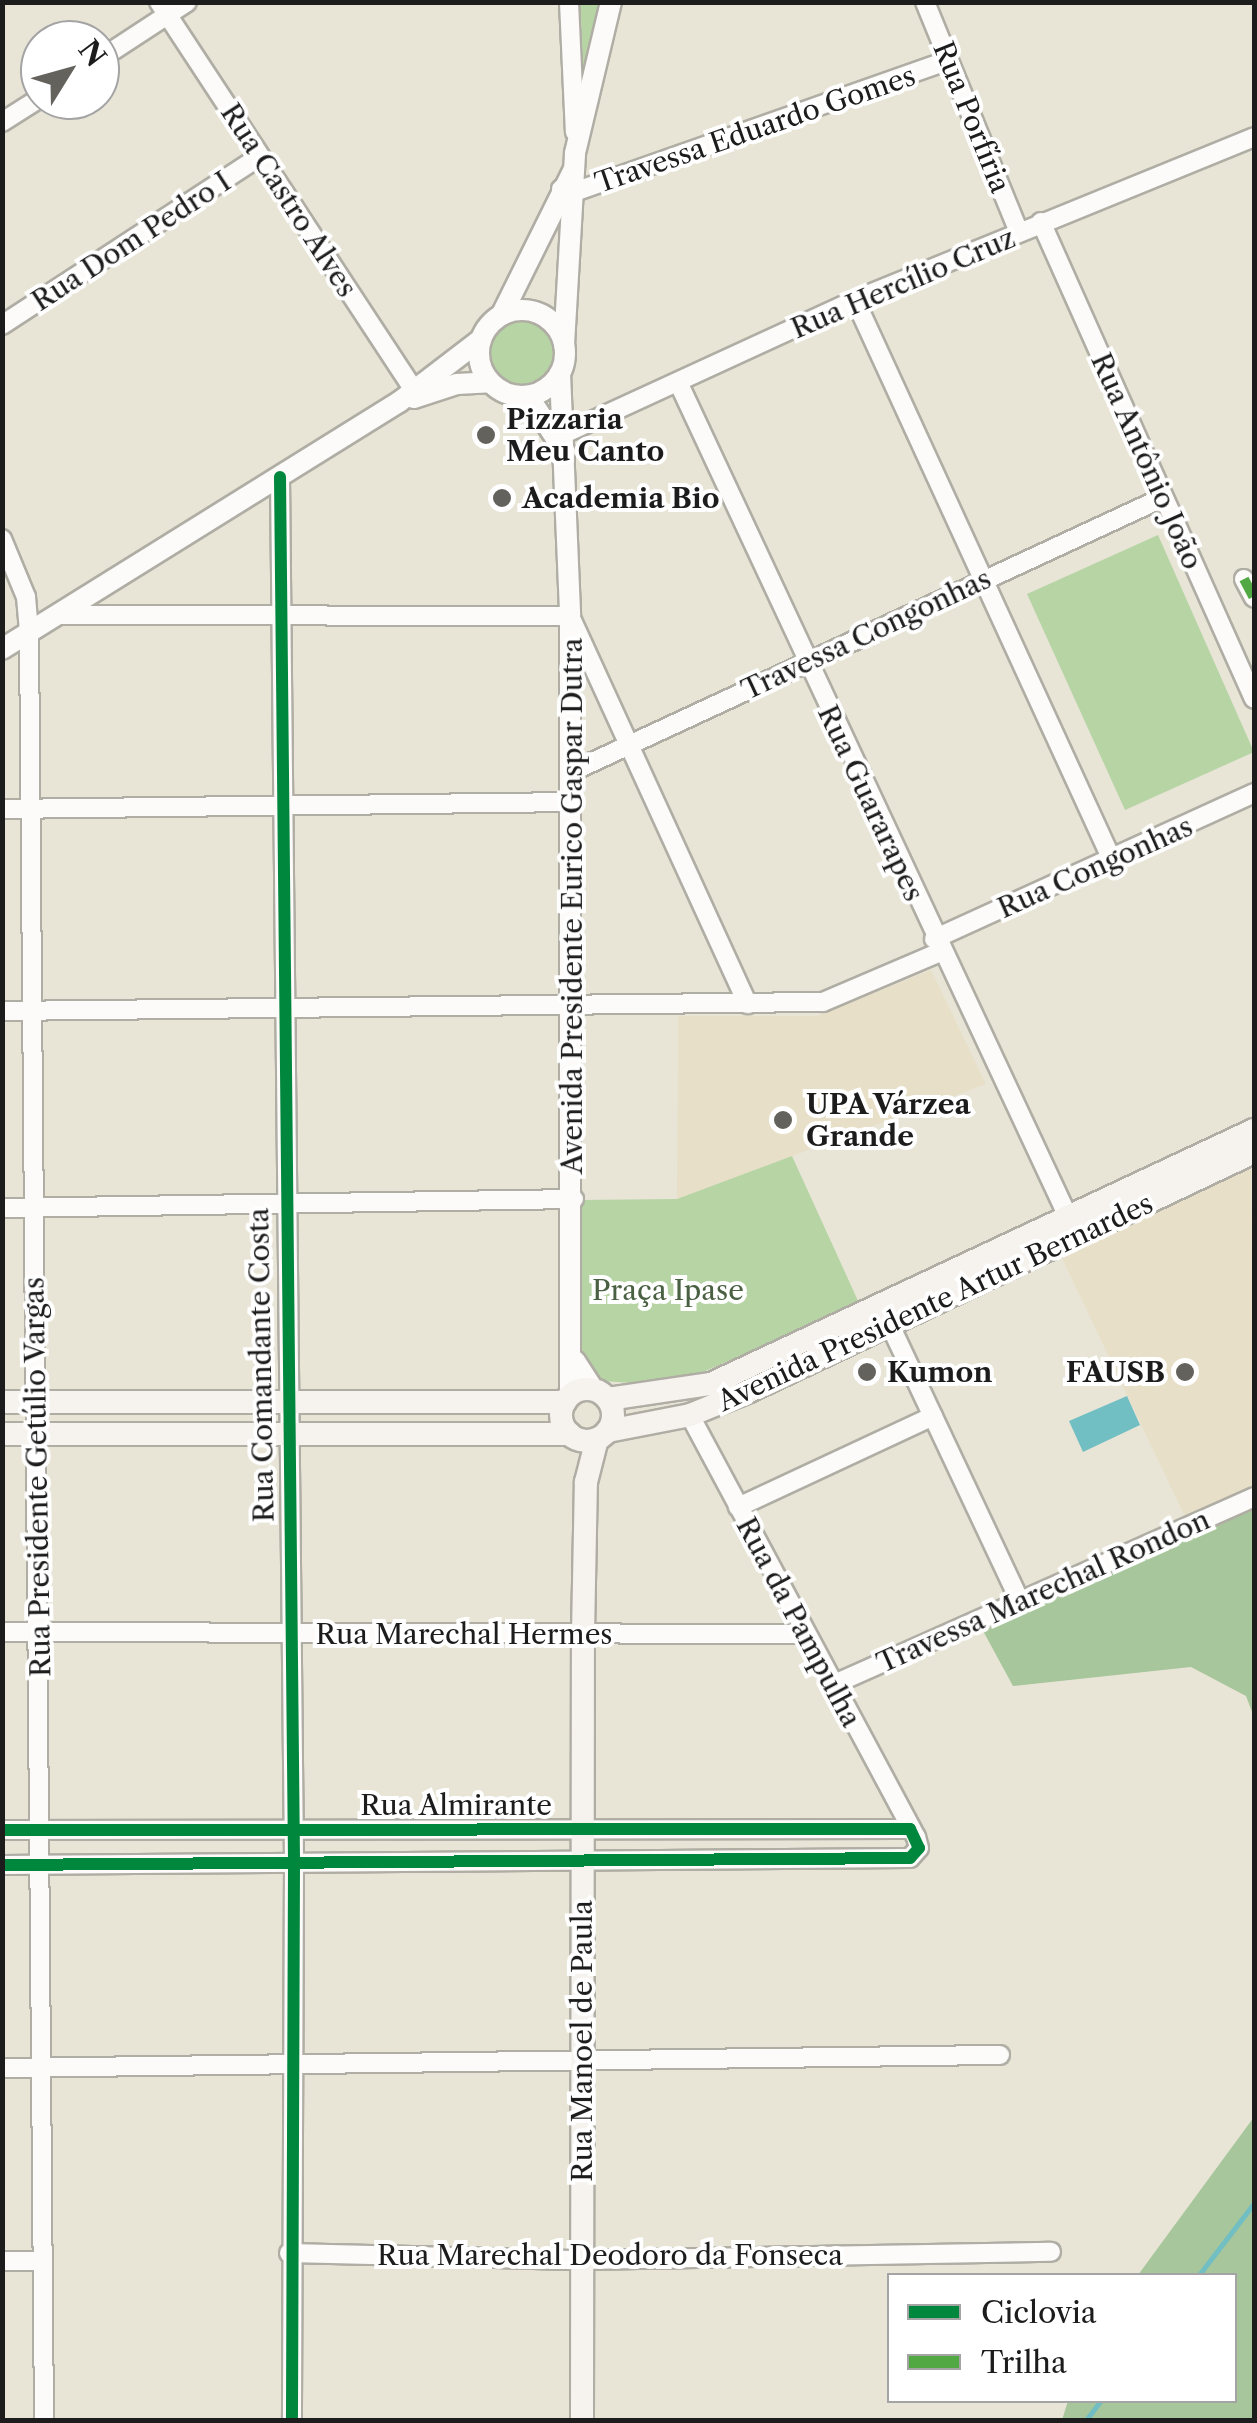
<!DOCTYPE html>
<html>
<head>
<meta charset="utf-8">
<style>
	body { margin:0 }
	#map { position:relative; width:1257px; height:2423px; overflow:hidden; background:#e8e5d7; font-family:"Libre Caslon Text",serif }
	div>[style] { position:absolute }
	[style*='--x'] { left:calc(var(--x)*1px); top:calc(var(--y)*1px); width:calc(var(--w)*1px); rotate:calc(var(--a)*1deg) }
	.built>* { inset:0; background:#e7dfc7 }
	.green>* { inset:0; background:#b6d4a4 }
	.round { border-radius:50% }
	.forest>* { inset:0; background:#a7c69b }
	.water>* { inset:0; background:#71bec3 }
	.stream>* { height:5px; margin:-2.5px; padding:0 2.5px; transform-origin:2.5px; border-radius:2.5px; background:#71bec3 }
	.roads { filter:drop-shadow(2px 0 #afada4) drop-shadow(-2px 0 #afada4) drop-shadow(0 2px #afada4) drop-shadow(0 -2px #afada4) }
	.minor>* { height:18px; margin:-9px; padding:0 9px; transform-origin:9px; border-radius:9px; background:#fcfbf9 }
	.tertiary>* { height:20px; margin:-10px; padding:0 10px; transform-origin:10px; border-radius:10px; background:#fcfbf9 }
	.tertiary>.ring { margin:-10px; padding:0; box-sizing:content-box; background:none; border:20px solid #fcfbf9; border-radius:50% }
	.secondary>* { height:22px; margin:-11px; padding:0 11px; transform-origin:11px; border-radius:11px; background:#f6f3ee }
	.secondary>.ring { margin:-11px; padding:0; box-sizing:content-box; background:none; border:22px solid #f6f3ee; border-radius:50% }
	.quiet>* { height:10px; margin-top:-5px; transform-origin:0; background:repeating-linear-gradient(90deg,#52a943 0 20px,transparent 0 30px) }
	.cycleway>* { height:12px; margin:-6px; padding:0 6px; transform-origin:6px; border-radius:6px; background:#00873e }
	.dots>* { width:28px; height:28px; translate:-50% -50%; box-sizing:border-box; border:5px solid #fff; border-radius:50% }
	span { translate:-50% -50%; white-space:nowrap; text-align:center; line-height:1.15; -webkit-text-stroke:8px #fff; paint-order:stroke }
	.street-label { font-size:28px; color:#1c1c1c }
	.poi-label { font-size:28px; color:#1c1c1c; font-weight:700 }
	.left { translate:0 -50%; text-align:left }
	.right { translate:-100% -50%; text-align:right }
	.park-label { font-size:28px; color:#4a6042 }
	.frame { position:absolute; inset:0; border:5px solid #1c1c1c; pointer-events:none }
	.legend { position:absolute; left:887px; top:2273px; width:350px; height:130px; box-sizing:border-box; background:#fff; border:2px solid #a4a4a4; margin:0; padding:12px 18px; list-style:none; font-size:30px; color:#1c1c1c }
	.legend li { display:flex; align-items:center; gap:20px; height:50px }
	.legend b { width:50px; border:2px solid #a4a4a4 }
	.north { position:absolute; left:20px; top:20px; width:100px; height:100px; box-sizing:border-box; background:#fff; border:2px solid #a4a4a4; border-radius:50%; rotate:53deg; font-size:28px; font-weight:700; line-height:40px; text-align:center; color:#1c1c1c }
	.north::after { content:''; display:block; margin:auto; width:35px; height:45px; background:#63625d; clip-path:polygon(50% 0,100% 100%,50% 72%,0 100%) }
</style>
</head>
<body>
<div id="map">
	<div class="built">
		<i style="clip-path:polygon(931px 970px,986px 1084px,677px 1199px,678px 1016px,817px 1016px)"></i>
		<i style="clip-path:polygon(1251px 1164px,1254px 1489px,1187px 1521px,1060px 1254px)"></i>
	</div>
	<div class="green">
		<i style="clip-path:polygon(579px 3px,601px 3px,583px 75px,581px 17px)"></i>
		<i class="round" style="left:487px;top:321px;width:70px;height:70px"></i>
		<i style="clip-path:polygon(1158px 535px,1254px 752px,1125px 810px,1027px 594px)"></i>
		<i style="clip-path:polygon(792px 1156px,859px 1303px,701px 1373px,659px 1385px,589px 1380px,576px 1370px,578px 1200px,677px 1199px)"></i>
	</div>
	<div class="forest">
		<i style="clip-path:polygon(1254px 1505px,1254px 1717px,1246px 1696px,1191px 1667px,1013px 1686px,982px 1629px)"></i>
		<i style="clip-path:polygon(1254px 2117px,1254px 2420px,1062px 2420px,1068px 2401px,1234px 2400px,1234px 2276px,1138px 2275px)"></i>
	</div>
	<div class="water">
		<i style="clip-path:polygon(1127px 1396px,1140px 1425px,1083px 1452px,1069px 1421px)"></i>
	</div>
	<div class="stream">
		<i style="--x:1198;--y:2276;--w:92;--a:-52.5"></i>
		<i style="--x:1086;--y:2420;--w:25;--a:-53"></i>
	</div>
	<div class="roads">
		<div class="minor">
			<i style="--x:159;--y:2;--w:472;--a:56.7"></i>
			<i style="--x:569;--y:2;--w:130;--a:87.4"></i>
			<i style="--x:925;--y:2;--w:248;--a:67.8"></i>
			<i style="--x:100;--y:59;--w:104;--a:-33.2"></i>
			<i style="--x:2;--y:122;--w:45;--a:-32.3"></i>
			<i style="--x:561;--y:189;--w:16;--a:7"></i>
			<i style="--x:577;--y:191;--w:394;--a:-19.4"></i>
			<i style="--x:1041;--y:222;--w:522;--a:65.94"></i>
			<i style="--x:855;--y:300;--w:618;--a:65.34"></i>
			<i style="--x:2;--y:325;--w:308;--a:-33.2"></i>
			<i style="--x:679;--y:384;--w:922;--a:64.96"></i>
			<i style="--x:555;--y:438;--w:330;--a:-24.7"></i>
			<i style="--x:855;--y:300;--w:431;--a:-22.2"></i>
			<i style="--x:280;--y:477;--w:1387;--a:89.42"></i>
			<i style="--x:294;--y:1864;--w:556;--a:90.21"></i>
			<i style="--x:2;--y:539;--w:63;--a:67.5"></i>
			<i style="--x:26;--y:597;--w:36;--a:85"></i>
			<i style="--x:29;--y:633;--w:1787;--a:89.52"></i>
			<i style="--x:1244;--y:579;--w:21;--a:62"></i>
			<i style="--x:60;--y:615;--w:510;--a:0.11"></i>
			<i style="--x:570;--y:616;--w:427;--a:65.4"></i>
			<i style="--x:571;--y:772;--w:651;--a:-24.87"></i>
			<i style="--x:2;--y:809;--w:569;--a:-0.7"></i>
			<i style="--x:934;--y:939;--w:352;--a:-24.5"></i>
			<i style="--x:2;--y:1011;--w:821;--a:-0.63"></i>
			<i style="--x:823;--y:1002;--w:127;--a:-23.1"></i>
			<i style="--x:2;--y:1208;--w:572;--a:-0.9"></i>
			<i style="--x:890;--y:1325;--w:303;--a:64.8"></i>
			<i style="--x:738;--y:1507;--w:215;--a:-25"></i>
			<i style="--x:2;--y:1632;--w:803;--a:0.14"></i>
			<i style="--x:832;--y:1685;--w:462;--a:-24"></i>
			<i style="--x:2;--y:1830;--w:908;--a:-0.06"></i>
			<i style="--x:2;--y:1865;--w:908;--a:-0.44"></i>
			<i style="--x:910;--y:1858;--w:13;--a:-48"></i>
			<i style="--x:919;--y:1848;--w:11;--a:-105"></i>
			<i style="--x:916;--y:1837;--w:479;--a:-118.2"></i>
			<i style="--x:2;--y:2068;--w:998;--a:-0.75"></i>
			<i style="--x:289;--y:2253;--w:293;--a:1.4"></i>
			<i style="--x:582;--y:2260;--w:469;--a:-1"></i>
			<i style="--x:2;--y:2261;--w:41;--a:0"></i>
		</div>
		<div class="tertiary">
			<i class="ring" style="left:479px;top:310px;width:66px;height:66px"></i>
			<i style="--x:502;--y:314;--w:160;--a:-63.6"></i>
			<i style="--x:564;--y:345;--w:192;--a:-86.7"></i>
			<i style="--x:575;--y:153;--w:155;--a:-76.6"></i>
			<i style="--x:560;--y:373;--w:243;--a:87.6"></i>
			<i style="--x:570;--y:616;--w:780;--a:90"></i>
			<i style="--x:528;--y:396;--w:67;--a:56.5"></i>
			<i style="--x:414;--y:398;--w:45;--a:-18"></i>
			<i style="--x:457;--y:384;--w:33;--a:-3"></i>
			<i style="--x:2;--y:649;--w:468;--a:-31.9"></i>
			<i style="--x:399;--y:402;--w:102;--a:-37.4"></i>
			<i style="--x:575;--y:1361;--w:35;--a:57"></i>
		</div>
		<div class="secondary">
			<i class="ring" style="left:561px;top:1389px;width:30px;height:30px"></i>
			<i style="--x:608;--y:1399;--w:104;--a:-8.3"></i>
			<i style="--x:711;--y:1384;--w:599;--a:-25.07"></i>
			<i style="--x:2;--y:1402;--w:563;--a:0"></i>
			<i style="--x:608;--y:1431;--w:84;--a:-11"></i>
			<i style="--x:690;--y:1415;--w:61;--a:-22"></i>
			<i style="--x:747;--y:1392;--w:561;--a:-25.33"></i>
			<i style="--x:2;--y:1434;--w:568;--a:0"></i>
			<i style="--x:582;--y:2420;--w:786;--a:-89.93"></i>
			<i style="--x:583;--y:1634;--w:152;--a:-88.9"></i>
			<i style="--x:586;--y:1482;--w:44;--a:-75.7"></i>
		</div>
	</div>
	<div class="quiet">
		<i style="--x:1244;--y:579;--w:21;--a:62"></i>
	</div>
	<div class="cycleway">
		<i style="--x:280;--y:477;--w:1387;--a:89.42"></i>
		<i style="--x:294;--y:1864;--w:556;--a:90.21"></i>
		<i style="--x:2;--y:1830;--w:908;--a:-0.06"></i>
		<i style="--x:910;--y:1829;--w:21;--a:65"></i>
		<i style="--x:919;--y:1848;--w:13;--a:132"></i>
		<i style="--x:910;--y:1858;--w:908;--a:179.56"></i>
	</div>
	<div class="dots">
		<i style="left:486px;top:435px;background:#63625d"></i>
		<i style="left:502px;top:498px;background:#63625d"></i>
		<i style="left:783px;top:1120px;background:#63625d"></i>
		<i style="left:867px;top:1372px;background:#63625d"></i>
		<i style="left:1185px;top:1372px;background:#63625d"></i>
	</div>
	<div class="street-label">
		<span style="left:972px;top:117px;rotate:68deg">Rua Porfíria</span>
		<span style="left:755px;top:129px;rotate:-19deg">Travessa Eduardo Gomes</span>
		<span style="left:289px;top:200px;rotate:57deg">Rua Castro Alves</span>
		<span style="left:131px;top:241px;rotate:-33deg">Rua Dom Pedro I</span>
		<span style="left:903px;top:283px;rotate:-23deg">Rua Hercílio Cruz</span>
		<span style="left:1147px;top:461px;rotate:66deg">Rua Antônio João</span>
		<span style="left:866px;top:634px;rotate:-25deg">Travessa Congonhas</span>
		<span style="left:871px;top:803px;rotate:65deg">Rua Guararapes</span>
		<span style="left:1095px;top:867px;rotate:-24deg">Rua Congonhas</span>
		<span style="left:572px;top:906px;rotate:-90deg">Avenida Presidente Eurico Gaspar Dutra</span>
		<span style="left:935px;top:1302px;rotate:-25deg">Avenida Presidente Artur Bernardes</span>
		<span style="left:261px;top:1365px;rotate:-91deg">Rua Comandante Costa</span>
		<span style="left:37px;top:1477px;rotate:-91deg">Rua Presidente Getúlio Vargas</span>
		<span style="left:1043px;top:1591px;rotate:-24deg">Travessa Marechal Rondon</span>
		<span style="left:799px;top:1622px;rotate:62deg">Rua da Pampulha</span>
		<span style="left:464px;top:1634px">Rua Marechal Hermes</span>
		<span style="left:456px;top:1805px">Rua Almirante</span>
		<span style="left:582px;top:2041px;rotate:-90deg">Rua Manoel de Paula</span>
		<span style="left:610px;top:2255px">Rua Marechal Deodoro da Fonseca</span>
	</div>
	<div class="poi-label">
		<span class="left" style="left:506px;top:435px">Pizzaria<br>Meu Canto</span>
		<span class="left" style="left:522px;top:498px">Academia Bio</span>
		<span class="left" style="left:806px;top:1120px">UPA Várzea<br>Grande</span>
		<span class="left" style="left:887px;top:1372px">Kumon</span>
		<span class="right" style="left:1165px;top:1372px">FAUSB</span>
	</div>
	<div class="park-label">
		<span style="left:668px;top:1290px">Praça Ipase</span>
	</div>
	<div class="frame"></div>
	<ul class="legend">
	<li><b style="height:12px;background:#00873e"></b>Ciclovia</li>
	<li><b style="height:12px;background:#52a943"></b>Trilha</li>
	</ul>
	<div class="north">N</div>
</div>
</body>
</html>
